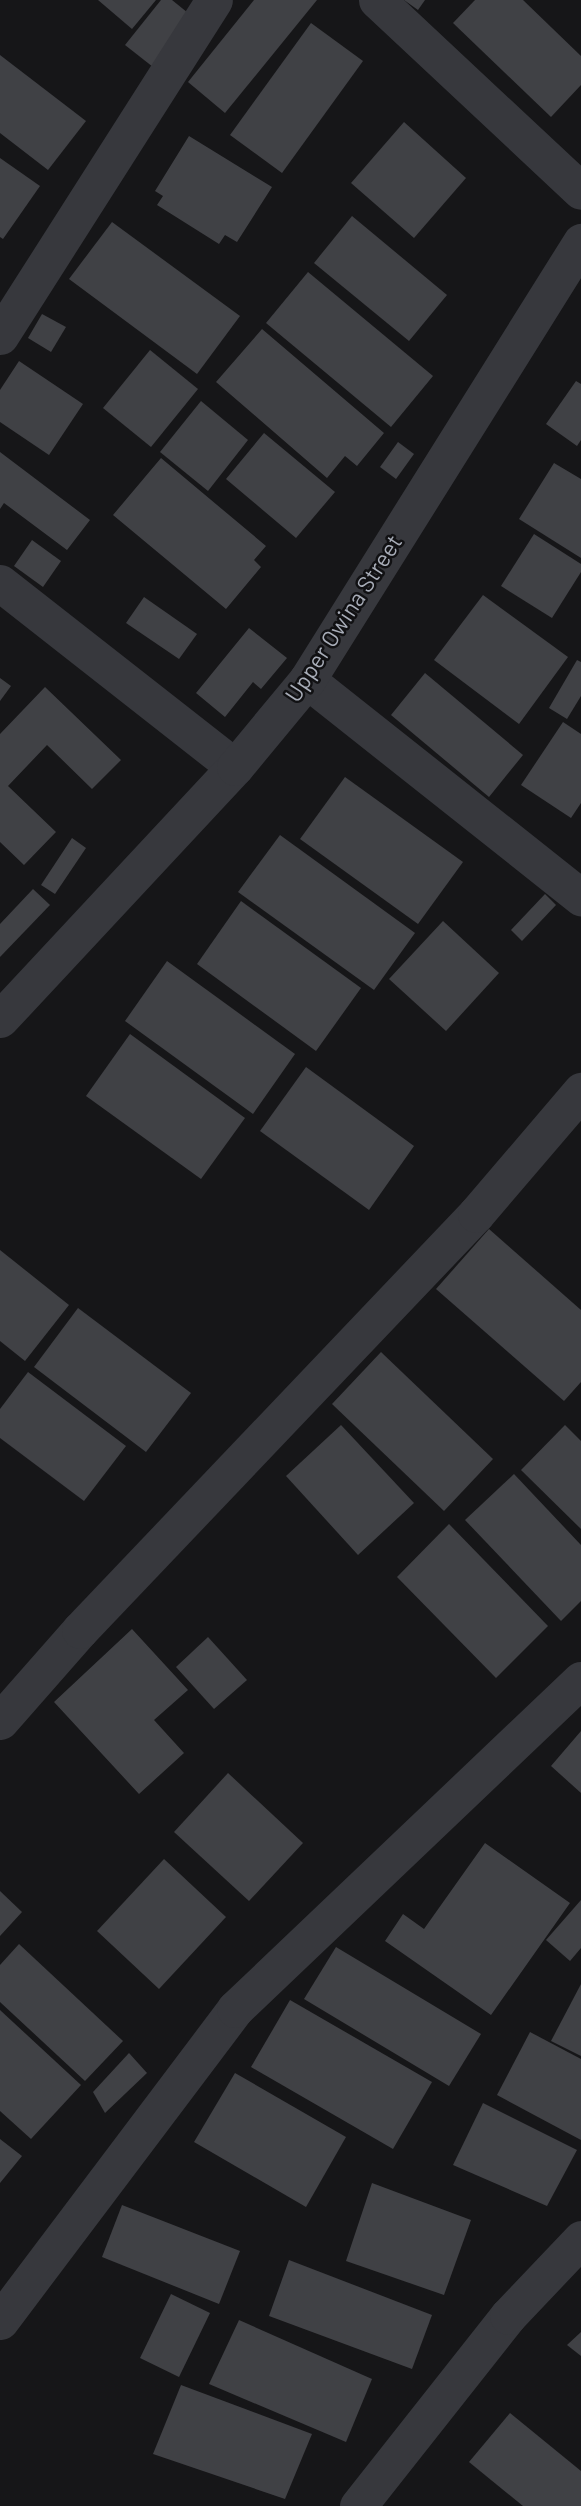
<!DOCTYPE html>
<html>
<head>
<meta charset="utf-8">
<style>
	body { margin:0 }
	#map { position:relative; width:581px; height:2506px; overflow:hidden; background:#161618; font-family:Barlow,sans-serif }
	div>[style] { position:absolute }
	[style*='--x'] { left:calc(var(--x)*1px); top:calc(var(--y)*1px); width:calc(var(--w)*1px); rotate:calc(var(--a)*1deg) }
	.building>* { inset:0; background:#404145 }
	.minor>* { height:37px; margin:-18.5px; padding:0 18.5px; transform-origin:18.5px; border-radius:18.5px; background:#37383d }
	span { translate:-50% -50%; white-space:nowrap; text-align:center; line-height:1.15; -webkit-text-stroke:5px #111113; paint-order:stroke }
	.street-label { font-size:23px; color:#a8adb8 }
</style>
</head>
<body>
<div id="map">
	<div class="building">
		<i style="clip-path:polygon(98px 0,156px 0,132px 29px)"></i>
		<i style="clip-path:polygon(161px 0,172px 0,193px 17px,153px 67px,125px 45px)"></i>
		<i style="clip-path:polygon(254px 0,317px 0,225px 113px,188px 82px)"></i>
		<i style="clip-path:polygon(404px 0,425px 0,418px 10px)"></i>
		<i style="clip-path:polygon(475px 0,523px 0,581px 56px,581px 85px,551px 117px,453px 23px)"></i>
		<i style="clip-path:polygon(311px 23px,363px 61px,282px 173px,230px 135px)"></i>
		<i style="clip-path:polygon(0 55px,86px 121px,48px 170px,0 133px)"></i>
		<i style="clip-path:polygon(404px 122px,466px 178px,414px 238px,351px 183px)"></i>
		<i style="clip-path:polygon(189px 136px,272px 187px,237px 242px,225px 235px,219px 244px,157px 205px,163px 196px,155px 191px)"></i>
		<i style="clip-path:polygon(0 158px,40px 186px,3px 239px,0 237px)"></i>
		<i style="clip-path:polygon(352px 216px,447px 295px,409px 341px,314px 263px)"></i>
		<i style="clip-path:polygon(112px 222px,240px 316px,197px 374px,69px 279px)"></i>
		<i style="clip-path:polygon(308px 272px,433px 376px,391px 427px,266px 323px)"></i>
		<i style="clip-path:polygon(42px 314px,66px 327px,51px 352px,28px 338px)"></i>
		<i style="clip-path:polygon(262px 329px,384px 433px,357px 466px,345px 456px,327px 478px,216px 382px)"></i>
		<i style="clip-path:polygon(150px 350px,198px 389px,151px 447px,103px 408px)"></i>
		<i style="clip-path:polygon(19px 361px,83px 404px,49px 455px,0 422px,0 390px)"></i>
		<i style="clip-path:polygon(576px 381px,581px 384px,581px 440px,577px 446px,546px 424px)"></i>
		<i style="clip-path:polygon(201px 401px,248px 440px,208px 491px,160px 452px)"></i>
		<i style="clip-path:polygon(264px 433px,335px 492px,296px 538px,226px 479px)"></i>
		<i style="clip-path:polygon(398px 442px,414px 454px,396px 479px,380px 467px)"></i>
		<i style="clip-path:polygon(0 452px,90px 520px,67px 550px,4px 503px,0 509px)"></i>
		<i style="clip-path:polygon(161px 458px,266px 546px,254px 560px,261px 567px,226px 609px,113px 515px)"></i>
		<i style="clip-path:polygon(554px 463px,581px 479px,581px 558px,519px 519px)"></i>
		<i style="clip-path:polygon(534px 534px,581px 564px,581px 572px,552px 618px,501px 586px)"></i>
		<i style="clip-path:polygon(32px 540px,61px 561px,43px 587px,14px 566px)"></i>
		<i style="clip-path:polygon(483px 595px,568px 657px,519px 724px,434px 660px)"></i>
		<i style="clip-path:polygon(144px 597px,197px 634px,179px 659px,126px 623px)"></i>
		<i style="clip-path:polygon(249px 628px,287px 658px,261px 689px,253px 682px,225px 717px,196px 693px)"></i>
		<i style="clip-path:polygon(577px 660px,581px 662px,581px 696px,567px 719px,549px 708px)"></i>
		<i style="clip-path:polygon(425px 673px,523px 755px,489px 797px,391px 715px)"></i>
		<i style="clip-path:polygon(0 678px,11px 686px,0 701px)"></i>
		<i style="clip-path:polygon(45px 687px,121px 760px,92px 789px,47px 745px,8px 786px,56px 832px,24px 865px,0 842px,0 734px)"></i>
		<i style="clip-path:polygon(563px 722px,581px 734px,581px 803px,571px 818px,521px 785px)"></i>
		<i style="clip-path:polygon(345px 777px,463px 862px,418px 924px,300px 839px)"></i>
		<i style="clip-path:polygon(280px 835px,415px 933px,374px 990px,238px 892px)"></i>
		<i style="clip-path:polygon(72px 838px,86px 848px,55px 894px,41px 885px)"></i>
		<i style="clip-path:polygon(33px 889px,50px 905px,0 957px,0 924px)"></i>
		<i style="clip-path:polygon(545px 894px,556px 905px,522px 941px,511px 930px)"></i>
		<i style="clip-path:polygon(241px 901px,361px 988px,316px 1051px,197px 964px)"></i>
		<i style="clip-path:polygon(443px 921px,499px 973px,446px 1031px,389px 979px)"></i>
		<i style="clip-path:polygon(167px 961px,295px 1054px,253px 1114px,125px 1021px)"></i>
		<i style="clip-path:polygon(130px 1034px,245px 1118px,201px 1179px,86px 1096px)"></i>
		<i style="clip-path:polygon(306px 1067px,414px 1146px,369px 1210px,260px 1131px)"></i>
		<i style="clip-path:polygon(489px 1229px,581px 1310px,581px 1382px,564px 1401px,436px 1289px)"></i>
		<i style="clip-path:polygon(0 1250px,69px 1305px,25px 1361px,0 1341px)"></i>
		<i style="clip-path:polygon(78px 1308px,191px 1393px,146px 1452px,34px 1367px)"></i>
		<i style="clip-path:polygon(381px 1352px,493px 1459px,444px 1511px,332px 1404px)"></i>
		<i style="clip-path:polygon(28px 1372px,126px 1446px,84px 1501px,0 1438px,0 1409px)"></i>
		<i style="clip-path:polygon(341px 1425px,414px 1503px,358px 1555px,286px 1476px)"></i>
		<i style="clip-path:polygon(565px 1425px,581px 1441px,581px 1529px,521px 1470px)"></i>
		<i style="clip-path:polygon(514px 1474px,581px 1545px,581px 1601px,561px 1621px,465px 1520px)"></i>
		<i style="clip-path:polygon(449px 1524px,548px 1626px,496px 1678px,397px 1577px)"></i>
		<i style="clip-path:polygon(132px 1629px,188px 1690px,154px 1720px,184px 1753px,139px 1794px,54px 1702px)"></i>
		<i style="clip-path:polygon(208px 1637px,247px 1680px,214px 1709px,176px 1667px)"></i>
		<i style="clip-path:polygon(581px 1731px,581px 1793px,551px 1766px)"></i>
		<i style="clip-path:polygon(228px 1773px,303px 1843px,249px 1901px,174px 1832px)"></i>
		<i style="clip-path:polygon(485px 1843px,570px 1903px,491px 2015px,385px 1941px,403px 1914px,424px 1929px)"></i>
		<i style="clip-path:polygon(164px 1859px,226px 1917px,159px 1989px,97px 1931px)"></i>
		<i style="clip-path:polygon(0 1891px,22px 1912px,0 1936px)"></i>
		<i style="clip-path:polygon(581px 1900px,581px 1948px,570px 1961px,546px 1940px)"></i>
		<i style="clip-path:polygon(19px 1944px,123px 2041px,85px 2081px,0 2002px,0 1965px)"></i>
		<i style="clip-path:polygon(336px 1947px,481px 2034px,449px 2086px,304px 1999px)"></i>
		<i style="clip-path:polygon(581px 1984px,581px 2056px,551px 2041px)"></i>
		<i style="clip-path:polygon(290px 2000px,432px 2082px,393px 2149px,251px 2067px)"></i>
		<i style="clip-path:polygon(0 2010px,81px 2085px,31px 2139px,0 2111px)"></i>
		<i style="clip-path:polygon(530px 2032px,581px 2059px,581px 2140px,497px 2095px)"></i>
		<i style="clip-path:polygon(129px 2053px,147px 2073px,105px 2113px,93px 2092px)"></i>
		<i style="clip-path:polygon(235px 2073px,346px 2137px,306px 2207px,194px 2142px)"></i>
		<i style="clip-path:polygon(483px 2103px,577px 2150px,547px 2206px,453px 2165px)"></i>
		<i style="clip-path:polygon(0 2139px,22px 2156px,0 2183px)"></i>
		<i style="clip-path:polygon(372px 2183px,471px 2220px,444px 2295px,346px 2261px)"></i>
		<i style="clip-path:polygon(122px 2205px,240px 2251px,219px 2304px,102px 2257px)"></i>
		<i style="clip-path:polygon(289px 2260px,432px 2315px,412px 2369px,269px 2316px)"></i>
		<i style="clip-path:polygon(171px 2294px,210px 2313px,179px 2377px,140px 2358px)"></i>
		<i style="clip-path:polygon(239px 2320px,372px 2379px,346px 2442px,209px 2384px)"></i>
		<i style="clip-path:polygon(581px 2332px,581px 2356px,567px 2345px)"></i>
		<i style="clip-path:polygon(181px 2385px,312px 2434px,285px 2499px,153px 2454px)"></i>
		<i style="clip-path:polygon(510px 2413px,581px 2471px,581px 2506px,523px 2506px,469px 2462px)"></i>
	</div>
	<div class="minor">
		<i style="--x:377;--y:0;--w:279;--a:43.1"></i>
		<i style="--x:0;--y:336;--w:398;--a:-57.5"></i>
		<i style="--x:0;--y:583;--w:298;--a:38.1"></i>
		<i style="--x:307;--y:680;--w:350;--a:38.4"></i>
		<i style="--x:0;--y:1019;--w:345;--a:-47"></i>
		<i style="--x:235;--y:767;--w:113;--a:-50.4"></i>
		<i style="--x:307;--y:680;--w:517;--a:-57.97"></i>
		<i style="--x:0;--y:1721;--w:121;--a:-48.7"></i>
		<i style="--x:80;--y:1630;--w:574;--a:-46.41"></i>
		<i style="--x:476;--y:1214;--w:162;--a:-49.5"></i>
		<i style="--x:0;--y:2321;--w:391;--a:-53"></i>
		<i style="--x:235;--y:2009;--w:477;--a:-43.6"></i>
		<i style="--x:358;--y:2506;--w:242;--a:-51.7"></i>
		<i style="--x:508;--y:2316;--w:106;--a:-46.5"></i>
	</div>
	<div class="street-label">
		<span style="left:343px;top:618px;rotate:-57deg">Upper Owina Street</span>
	</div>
</div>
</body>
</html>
